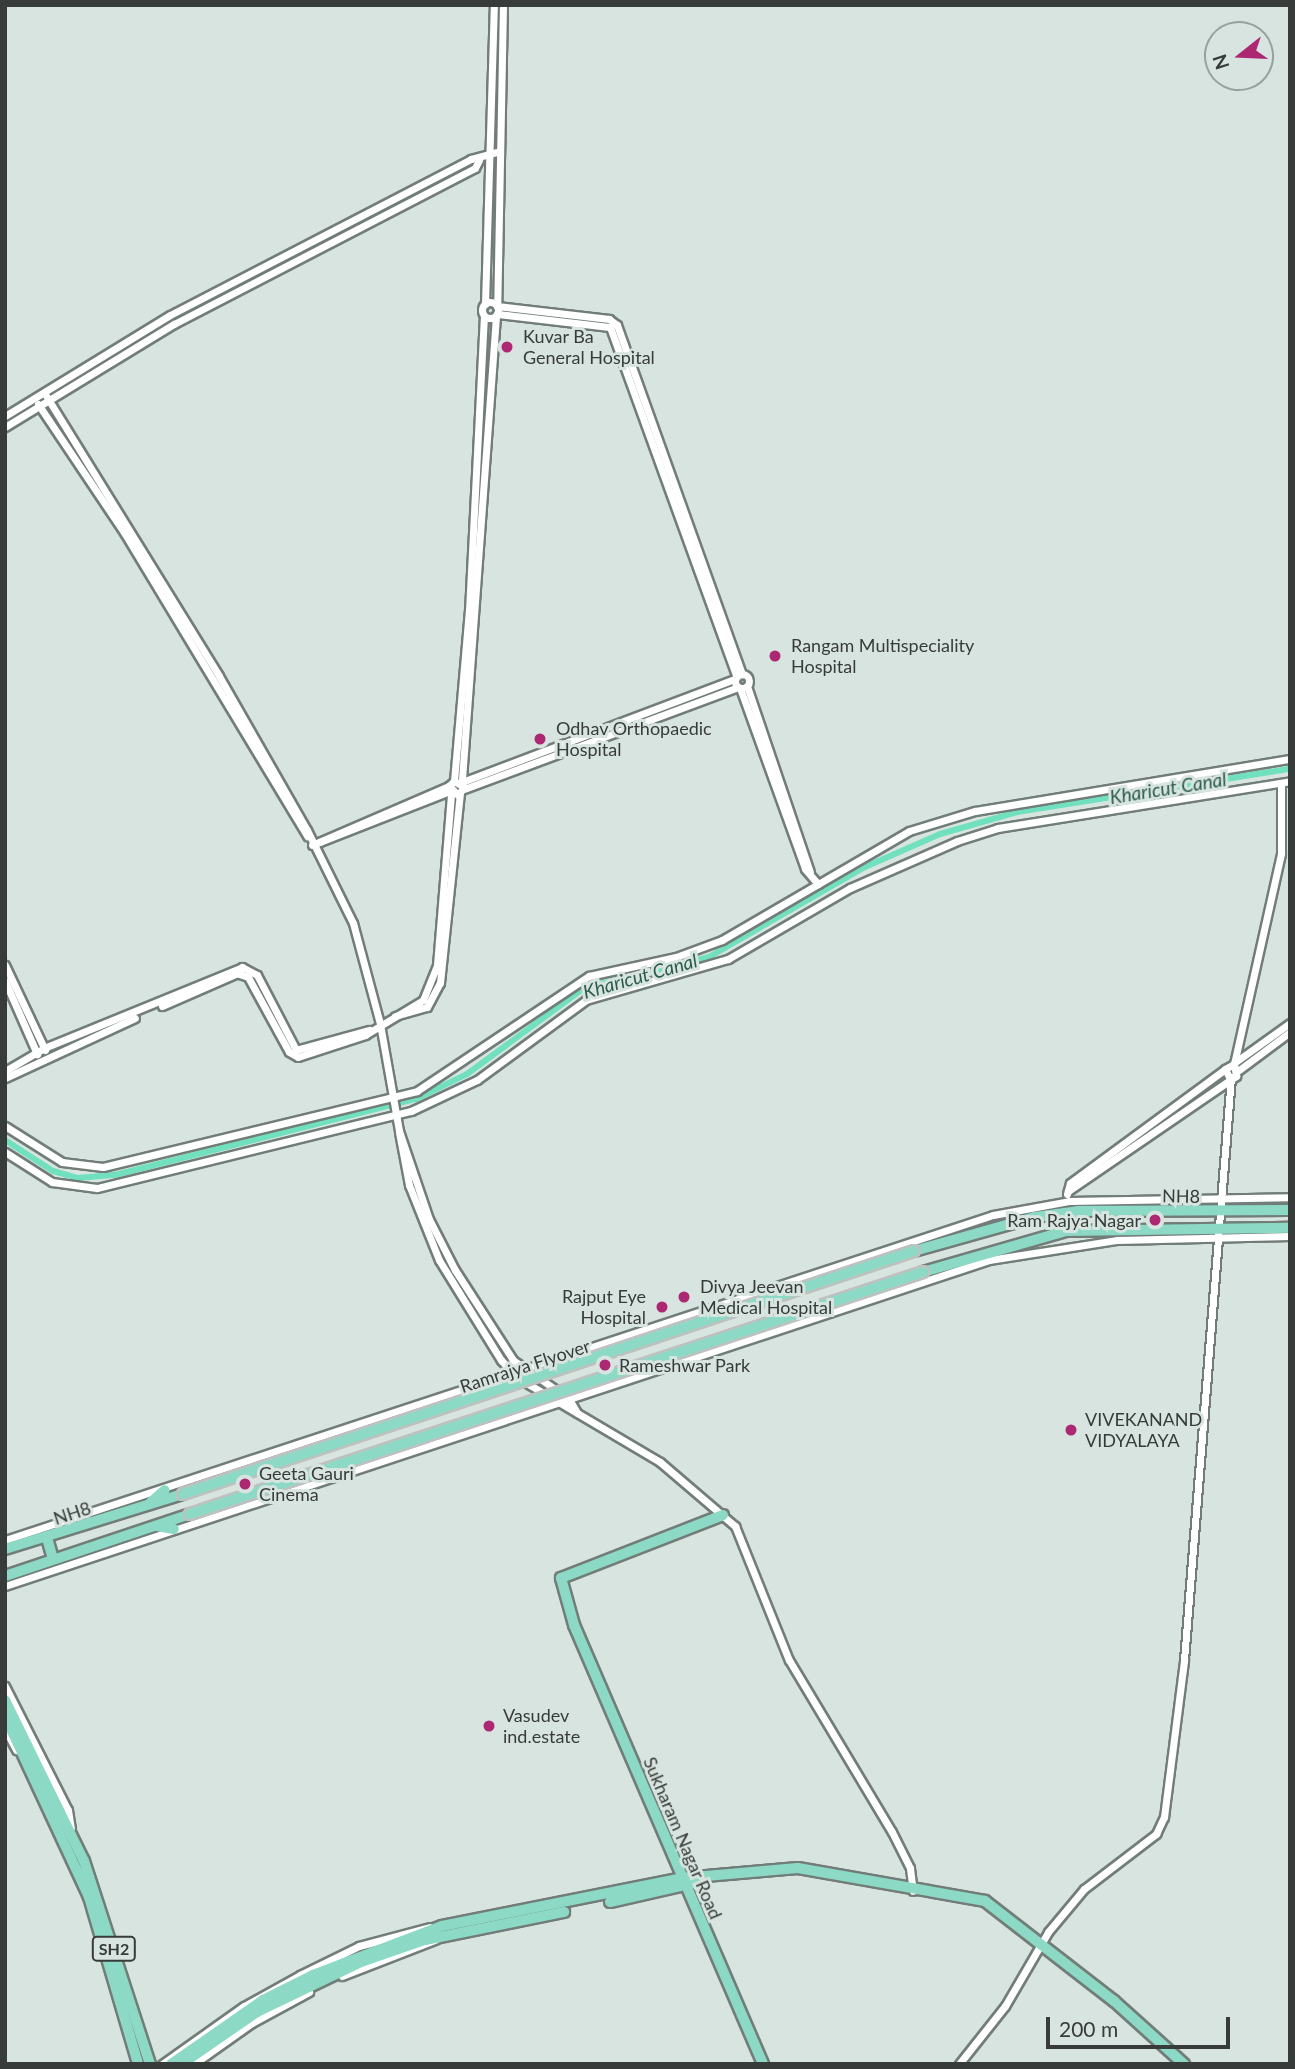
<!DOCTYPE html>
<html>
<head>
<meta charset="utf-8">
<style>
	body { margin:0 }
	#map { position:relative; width:1295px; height:2069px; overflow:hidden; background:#d8e4df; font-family:Lato,sans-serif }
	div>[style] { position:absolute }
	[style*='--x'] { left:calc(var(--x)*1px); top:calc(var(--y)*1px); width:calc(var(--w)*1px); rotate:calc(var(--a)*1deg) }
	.canal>* { height:6px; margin:-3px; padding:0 3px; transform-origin:3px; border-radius:3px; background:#71e0bf }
	.roads { filter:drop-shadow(2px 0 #727d79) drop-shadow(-2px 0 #727d79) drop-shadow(0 2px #727d79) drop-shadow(0 -2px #727d79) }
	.minor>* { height:7px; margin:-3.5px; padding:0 3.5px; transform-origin:3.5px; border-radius:3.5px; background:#fff }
	.minor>.ring { margin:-3.5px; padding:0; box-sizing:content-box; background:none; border:7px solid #fff; border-radius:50% }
	.major>* { height:10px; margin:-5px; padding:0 5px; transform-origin:5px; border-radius:5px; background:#8cdac5 }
	.bridges { filter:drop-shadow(2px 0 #bfc1c0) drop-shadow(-2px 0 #bfc1c0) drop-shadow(0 2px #bfc1c0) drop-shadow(0 -2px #bfc1c0) }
	.major-bridge>* { height:10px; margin:-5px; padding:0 5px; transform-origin:5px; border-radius:5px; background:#8cdac5 }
	.dots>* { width:19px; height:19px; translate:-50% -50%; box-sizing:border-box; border:4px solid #d8e4df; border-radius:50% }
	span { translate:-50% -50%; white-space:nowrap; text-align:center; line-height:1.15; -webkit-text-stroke:6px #d8e4df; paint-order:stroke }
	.shield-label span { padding:2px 5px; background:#d8e4df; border:2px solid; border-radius:5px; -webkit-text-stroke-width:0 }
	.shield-label { font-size:16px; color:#373c3a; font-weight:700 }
	.poi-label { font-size:18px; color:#373c3a }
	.left { translate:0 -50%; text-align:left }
	.right { translate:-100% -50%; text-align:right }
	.street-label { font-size:18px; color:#373c3a }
	.water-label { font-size:19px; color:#2b5b4c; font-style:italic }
	.frame { position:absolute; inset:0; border:7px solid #373c3a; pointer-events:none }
	.north { position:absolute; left:1204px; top:21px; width:70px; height:70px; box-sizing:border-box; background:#d8e4df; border:2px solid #98a19d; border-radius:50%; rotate:252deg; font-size:19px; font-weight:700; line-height:28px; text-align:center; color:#373c3a }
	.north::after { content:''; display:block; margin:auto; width:24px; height:32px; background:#ac2872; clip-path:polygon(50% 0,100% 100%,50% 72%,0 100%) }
	.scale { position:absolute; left:1046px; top:2017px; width:184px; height:32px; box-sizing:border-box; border:4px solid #373c3a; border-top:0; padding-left:9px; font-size:21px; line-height:24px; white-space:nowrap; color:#373c3a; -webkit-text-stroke:5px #d8e4df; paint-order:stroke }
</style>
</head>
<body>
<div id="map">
	<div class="canal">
		<i style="--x:5;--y:1140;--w:57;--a:32.9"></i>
		<i style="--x:53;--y:1171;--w:26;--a:16"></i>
		<i style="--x:78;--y:1178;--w:37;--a:-5"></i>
		<i style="--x:115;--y:1175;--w:310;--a:-14.2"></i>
		<i style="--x:416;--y:1099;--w:57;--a:-26.1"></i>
		<i style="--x:467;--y:1074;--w:145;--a:-36.3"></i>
		<i style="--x:584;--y:988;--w:129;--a:-13.9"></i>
		<i style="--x:709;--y:957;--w:180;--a:-30"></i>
		<i style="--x:865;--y:867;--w:82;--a:-23.7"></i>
		<i style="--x:940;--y:834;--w:80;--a:-15.9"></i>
		<i style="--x:1017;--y:812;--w:276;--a:-9"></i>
	</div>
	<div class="roads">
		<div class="minor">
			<i style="--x:503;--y:5;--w:301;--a:91.1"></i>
			<i style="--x:497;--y:306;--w:113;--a:6.6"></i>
			<i style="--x:609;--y:319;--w:10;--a:37"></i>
			<i style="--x:617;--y:325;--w:371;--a:70.3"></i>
			<i class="ring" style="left:482px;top:302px;width:9px;height:9px"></i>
			<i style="--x:485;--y:304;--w:299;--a:-88.3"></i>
			<i style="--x:497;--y:314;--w:114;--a:6.6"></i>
			<i style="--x:610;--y:327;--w:372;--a:70.1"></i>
			<i style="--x:496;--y:316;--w:467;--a:94.2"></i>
			<i style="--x:462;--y:782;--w:292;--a:-20.7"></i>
			<i style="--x:45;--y:394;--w:331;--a:58.3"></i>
			<i style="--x:219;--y:676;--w:177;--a:60.3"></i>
			<i style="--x:307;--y:830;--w:104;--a:63.7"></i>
			<i style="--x:353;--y:923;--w:105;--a:75"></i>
			<i style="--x:380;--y:1024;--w:109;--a:79.9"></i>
			<i style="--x:399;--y:1131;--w:93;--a:71.2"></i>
			<i style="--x:429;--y:1219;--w:57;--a:63"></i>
			<i style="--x:455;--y:1270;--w:107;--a:57.2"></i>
			<i style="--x:513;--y:1360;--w:56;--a:34.8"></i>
			<i style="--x:38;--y:404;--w:156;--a:56.2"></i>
			<i style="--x:125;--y:534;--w:353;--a:58.9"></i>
			<i style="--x:5;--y:416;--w:193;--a:-31.5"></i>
			<i style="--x:170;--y:315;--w:339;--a:-27.4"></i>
			<i style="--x:471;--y:159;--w:30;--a:-15"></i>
			<i style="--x:5;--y:427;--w:198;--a:-31.4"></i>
			<i style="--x:174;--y:324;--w:339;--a:-27.4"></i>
			<i style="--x:475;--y:168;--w:9;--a:-63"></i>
			<i class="ring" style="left:735px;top:674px;width:7px;height:7px"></i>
			<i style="--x:747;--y:686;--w:196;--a:71.3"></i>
			<i style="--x:740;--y:688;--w:192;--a:70.2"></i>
			<i style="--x:805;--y:869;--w:20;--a:49"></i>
			<i style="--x:454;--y:781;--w:12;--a:31"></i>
			<i style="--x:464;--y:787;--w:10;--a:127"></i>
			<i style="--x:458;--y:795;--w:13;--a:-135"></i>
			<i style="--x:449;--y:786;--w:7;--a:-45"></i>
			<i style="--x:454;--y:781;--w:171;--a:-85"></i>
			<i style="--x:469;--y:611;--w:295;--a:-87.1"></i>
			<i style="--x:464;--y:789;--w:292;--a:-20.4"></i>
			<i style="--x:319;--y:842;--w:142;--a:-23.3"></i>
			<i style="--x:312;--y:845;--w:148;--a:-21.4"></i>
			<i style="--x:5;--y:965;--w:94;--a:64.8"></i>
			<i style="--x:239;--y:974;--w:9;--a:18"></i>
			<i style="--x:248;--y:977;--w:85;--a:61.3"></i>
			<i style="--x:289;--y:1052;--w:10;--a:29"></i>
			<i style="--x:298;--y:1057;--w:71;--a:-18.2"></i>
			<i style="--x:365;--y:1035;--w:68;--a:-31.1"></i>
			<i style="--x:423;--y:1000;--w:38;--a:-68"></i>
			<i style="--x:437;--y:965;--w:173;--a:-85.3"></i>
			<i style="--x:5;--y:981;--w:80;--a:66.3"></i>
			<i style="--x:162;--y:1006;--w:85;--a:-23.6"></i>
			<i style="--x:395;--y:1016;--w:33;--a:-16"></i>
			<i style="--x:427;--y:1007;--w:27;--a:-62"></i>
			<i style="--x:440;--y:983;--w:190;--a:-84"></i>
			<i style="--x:1234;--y:1063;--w:69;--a:-35.5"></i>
			<i style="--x:1234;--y:1064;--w:216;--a:-77.4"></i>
			<i style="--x:1281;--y:853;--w:70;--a:-90"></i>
			<i style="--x:1239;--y:1070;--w:64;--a:-36.7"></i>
			<i style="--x:5;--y:1071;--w:45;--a:-30.5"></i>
			<i style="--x:44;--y:1048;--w:214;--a:-22.2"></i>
			<i style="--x:242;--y:967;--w:17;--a:28"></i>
			<i style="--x:257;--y:975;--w:85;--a:62.5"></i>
			<i style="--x:296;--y:1050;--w:76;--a:-15.3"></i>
			<i style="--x:5;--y:1078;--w:143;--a:-24.8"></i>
			<i style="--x:5;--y:1126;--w:67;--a:32.3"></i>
			<i style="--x:62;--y:1162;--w:41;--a:7"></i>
			<i style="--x:103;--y:1167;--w:323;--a:-13.6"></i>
			<i style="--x:417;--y:1091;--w:207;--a:-33.8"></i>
			<i style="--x:589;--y:976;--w:89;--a:-12.3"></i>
			<i style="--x:676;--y:957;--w:49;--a:-20.3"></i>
			<i style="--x:722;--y:940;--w:216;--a:-30.2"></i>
			<i style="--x:909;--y:831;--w:69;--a:-16.9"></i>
			<i style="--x:975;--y:811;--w:319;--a:-9.4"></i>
			<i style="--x:399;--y:1132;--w:54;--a:79.3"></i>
			<i style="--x:409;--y:1185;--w:81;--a:68.2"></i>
			<i style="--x:439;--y:1260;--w:118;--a:58.2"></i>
			<i style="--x:501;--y:1360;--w:25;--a:47"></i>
			<i style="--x:518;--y:1378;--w:165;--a:30.6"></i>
			<i style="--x:660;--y:1462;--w:99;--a:40.5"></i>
			<i style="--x:735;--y:1526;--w:144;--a:68.1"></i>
			<i style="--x:789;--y:1660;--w:200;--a:59.1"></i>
			<i style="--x:892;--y:1832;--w:40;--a:63.4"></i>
			<i style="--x:910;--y:1868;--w:23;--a:83"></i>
			<i style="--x:5;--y:1152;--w:56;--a:32.6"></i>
			<i style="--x:52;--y:1182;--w:45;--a:7.6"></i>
			<i style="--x:97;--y:1188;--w:323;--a:-13.8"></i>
			<i style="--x:411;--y:1111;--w:73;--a:-25.2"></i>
			<i style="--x:477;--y:1080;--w:135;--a:-36.3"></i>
			<i style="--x:586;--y:1000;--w:148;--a:-16.1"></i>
			<i style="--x:728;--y:959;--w:141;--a:-30.2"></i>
			<i style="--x:850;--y:888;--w:117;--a:-23.7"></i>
			<i style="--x:957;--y:841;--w:43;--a:-17.6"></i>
			<i style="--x:998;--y:828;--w:296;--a:-9.1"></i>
			<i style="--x:1068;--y:1191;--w:204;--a:-34.4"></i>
			<i style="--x:1236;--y:1076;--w:12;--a:-99"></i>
			<i style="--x:1234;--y:1064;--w:10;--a:151"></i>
			<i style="--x:1225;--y:1069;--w:9;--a:63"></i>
			<i style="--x:1067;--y:1194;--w:11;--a:-75"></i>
			<i style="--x:1070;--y:1183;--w:192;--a:-36.3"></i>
			<i style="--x:569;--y:1399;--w:16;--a:60"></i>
			<i style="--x:5;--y:1540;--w:1040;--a:-18.21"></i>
			<i style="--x:993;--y:1215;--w:77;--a:-10.4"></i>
			<i style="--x:1069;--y:1201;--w:221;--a:-1"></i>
			<i style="--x:5;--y:1586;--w:1037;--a:-18.33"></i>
			<i style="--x:989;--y:1260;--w:130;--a:-8.9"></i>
			<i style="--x:1117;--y:1240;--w:173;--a:-1.3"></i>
			<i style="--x:5;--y:1686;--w:139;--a:63.1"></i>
			<i style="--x:68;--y:1810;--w:18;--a:81"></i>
			<i style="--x:5;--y:1729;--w:24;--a:62"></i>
			<i style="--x:342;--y:1976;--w:100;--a:-21.2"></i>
			<i style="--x:162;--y:2064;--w:100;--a:-35.3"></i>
			<i style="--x:244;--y:2006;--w:64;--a:-29"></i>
			<i style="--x:300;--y:1975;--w:66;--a:-26.2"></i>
			<i style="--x:359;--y:1946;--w:73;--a:-15"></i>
			<i style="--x:194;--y:2064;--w:71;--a:-35.3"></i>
			<i style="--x:252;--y:2023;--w:65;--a:-28.5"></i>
			<i style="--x:959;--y:2064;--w:74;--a:-51.6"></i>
			<i style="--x:1005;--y:2006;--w:86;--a:-59.8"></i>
			<i style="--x:1048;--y:1932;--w:56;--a:-50.1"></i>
			<i style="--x:1084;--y:1889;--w:91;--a:-37.4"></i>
			<i style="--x:1156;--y:1834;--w:19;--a:-65"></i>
			<i style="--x:1164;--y:1817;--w:158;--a:-82.7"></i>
			<i style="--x:1184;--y:1660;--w:585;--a:-85.39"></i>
		</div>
		<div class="major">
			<i style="--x:914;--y:1251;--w:126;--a:-15.7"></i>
			<i style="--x:1035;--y:1217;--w:43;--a:-7.9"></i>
			<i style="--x:1078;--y:1211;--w:212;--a:-0.3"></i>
			<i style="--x:923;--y:1272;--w:149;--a:-16"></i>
			<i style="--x:1066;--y:1231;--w:224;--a:-0.8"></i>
			<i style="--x:151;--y:1502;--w:18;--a:-41"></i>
			<i style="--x:723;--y:1515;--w:174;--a:158.7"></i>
			<i style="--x:561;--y:1578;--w:49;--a:74.5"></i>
			<i style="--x:574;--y:1625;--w:478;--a:66.7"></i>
			<i style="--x:157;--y:1526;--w:17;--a:10"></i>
			<i style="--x:47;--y:1538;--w:22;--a:74"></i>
			<i style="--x:5;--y:1549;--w:186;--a:-17.2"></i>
			<i style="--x:5;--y:1576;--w:195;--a:-18.5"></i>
			<i style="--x:5;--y:1700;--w:179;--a:63.9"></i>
			<i style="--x:84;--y:1861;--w:213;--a:72"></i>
			<i style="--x:5;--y:1716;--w:200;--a:65.1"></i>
			<i style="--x:89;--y:1897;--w:174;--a:73.6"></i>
			<i style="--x:610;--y:1902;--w:90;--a:-12.8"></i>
			<i style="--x:171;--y:2064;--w:112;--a:-34.8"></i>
			<i style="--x:263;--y:2000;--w:56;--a:-26.6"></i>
			<i style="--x:313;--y:1975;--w:138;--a:-20.8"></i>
			<i style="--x:442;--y:1926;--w:246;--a:-11.3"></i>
			<i style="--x:683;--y:1878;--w:115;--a:-5"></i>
			<i style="--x:798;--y:1868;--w:190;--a:10"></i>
			<i style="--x:985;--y:1901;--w:163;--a:37.8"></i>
			<i style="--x:1114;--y:2001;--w:94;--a:42"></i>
			<i style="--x:182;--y:2064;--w:91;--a:-34.7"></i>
			<i style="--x:257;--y:2012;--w:115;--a:-25.7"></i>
			<i style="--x:361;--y:1962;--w:68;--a:-19"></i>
			<i style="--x:425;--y:1940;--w:142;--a:-11.4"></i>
		</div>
	</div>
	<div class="bridges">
		<div class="major-bridge">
			<i style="--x:183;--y:1494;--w:770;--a:-18.39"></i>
			<i style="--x:190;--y:1514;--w:772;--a:-18.27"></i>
		</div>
	</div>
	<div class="dots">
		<i style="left:507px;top:347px;background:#ac2872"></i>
		<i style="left:775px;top:656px;background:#ac2872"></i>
		<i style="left:540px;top:739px;background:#ac2872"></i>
		<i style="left:1155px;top:1220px;background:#ac2872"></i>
		<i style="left:684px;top:1297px;background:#ac2872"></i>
		<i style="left:662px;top:1307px;background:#ac2872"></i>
		<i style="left:605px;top:1365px;background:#ac2872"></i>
		<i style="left:1071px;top:1430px;background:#ac2872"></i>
		<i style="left:245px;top:1484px;background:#ac2872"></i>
		<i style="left:489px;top:1726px;background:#ac2872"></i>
	</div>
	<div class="shield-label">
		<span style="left:114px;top:1949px">SH2</span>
	</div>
	<div class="poi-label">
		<span class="left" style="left:523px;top:347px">Kuvar Ba<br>General Hospital</span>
		<span class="left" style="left:791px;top:656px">Rangam Multispeciality<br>Hospital</span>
		<span class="left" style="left:556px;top:739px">Odhav Orthopaedic<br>Hospital</span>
		<span class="right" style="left:1141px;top:1220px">Ram Rajya Nagar</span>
		<span class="left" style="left:700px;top:1297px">Divya Jeevan<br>Medical Hospital</span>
		<span class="right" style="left:646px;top:1307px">Rajput Eye<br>Hospital</span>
		<span class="left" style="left:619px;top:1365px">Rameshwar Park</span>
		<span class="left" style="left:1085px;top:1430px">VIVEKANAND<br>VIDYALAYA</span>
		<span class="left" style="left:259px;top:1484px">Geeta Gauri<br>Cinema</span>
		<span class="left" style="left:503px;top:1726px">Vasudev<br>ind.estate</span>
	</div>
	<div class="street-label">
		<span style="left:1181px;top:1196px;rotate:1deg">NH8</span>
		<span style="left:525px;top:1366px;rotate:-18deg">Ramrajya Flyover</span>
		<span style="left:72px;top:1513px;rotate:-18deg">NH8</span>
		<span style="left:683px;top:1838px;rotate:67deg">Sukharam Nagar Road</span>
	</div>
	<div class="water-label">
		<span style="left:1168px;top:788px;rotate:-9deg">Kharicut Canal</span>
		<span style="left:640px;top:976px;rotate:-16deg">Kharicut Canal</span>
	</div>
	<div class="frame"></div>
	<div class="north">N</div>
	<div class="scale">200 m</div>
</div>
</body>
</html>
